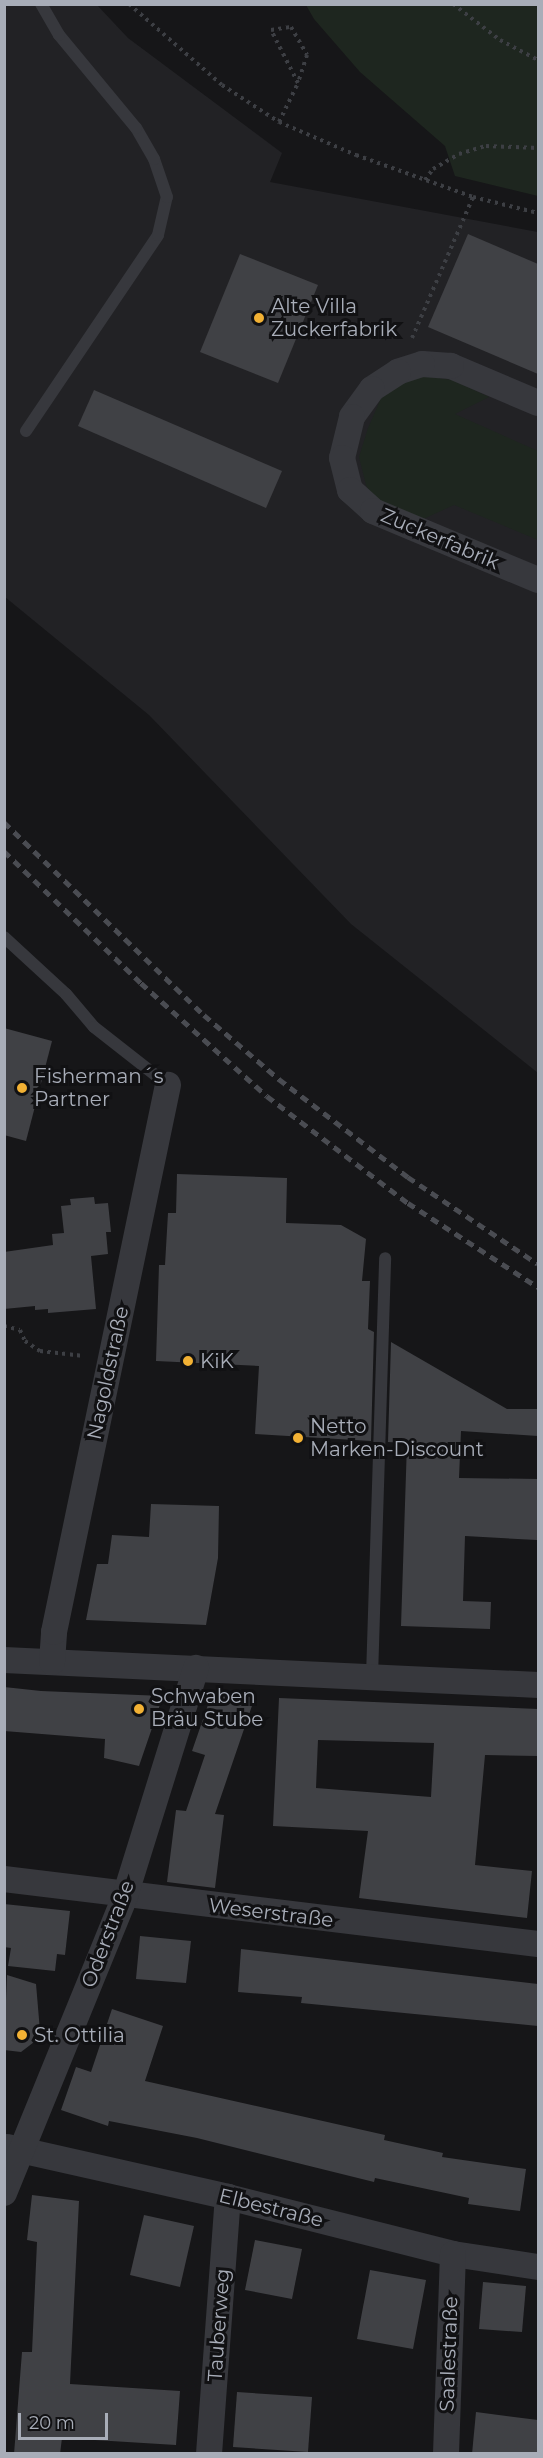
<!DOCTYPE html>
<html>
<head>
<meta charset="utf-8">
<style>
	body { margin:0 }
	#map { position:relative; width:543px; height:2458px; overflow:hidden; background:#161618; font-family:Montserrat,sans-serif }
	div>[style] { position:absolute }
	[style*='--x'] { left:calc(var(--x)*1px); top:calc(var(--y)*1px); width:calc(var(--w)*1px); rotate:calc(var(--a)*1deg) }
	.built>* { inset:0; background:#222225 }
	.green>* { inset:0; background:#1e261f }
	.building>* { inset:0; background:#404145 }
	.path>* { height:4px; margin-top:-2px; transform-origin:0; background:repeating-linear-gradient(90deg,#3d3f44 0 3px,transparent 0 7.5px) }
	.lane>* { height:12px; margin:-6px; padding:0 6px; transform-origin:6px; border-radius:6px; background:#37383d }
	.street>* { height:26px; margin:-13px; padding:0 13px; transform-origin:13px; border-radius:13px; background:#37383d }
	.rail>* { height:4.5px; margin-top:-2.25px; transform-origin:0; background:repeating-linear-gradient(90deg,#4a4c52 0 8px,transparent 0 14px) }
	.dots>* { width:16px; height:16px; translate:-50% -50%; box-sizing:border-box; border:3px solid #111113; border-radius:50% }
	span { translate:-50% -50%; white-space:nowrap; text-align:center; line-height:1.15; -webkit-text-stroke:6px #111113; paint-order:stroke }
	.poi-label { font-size:20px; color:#a8adb8 }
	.left { translate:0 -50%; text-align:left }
	.street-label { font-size:20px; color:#a8adb8 }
	.frame { position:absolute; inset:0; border:6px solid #a8adb8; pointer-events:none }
	.scale { position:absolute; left:18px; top:2413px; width:90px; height:27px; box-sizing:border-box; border:3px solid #a8adb8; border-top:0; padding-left:8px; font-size:18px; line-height:21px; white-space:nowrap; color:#a8adb8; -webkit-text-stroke:4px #111113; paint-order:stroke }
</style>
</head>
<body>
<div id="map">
	<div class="built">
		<i style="clip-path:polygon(4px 5px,97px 5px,128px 38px,282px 153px,270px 182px,538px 232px,538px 1073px,351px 924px,149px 715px,5px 597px)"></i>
	</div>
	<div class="green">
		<i style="clip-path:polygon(306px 5px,538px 5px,538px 196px,455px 176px,445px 146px,360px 72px,314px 19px)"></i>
		<i style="clip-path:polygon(419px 375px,452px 380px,489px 397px,455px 414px,538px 451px,538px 540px,454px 505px,419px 521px,387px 508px,372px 495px,366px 485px,359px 457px,368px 428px,382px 396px)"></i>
	</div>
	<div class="building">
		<i style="clip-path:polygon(468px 234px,538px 264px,538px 374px,428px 327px)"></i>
		<i style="clip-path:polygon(240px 254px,318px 285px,278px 383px,200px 352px)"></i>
		<i style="clip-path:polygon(94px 390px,282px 471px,266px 508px,78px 426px)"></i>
		<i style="clip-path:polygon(4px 1028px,52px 1041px,26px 1141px,4px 1135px)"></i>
		<i style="clip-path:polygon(177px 1174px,287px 1178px,286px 1223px,341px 1225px,366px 1239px,362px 1281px,370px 1281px,368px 1329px,374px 1332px,371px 1441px,255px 1434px,259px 1366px,156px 1361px,159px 1265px,165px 1265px,168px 1213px,176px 1213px)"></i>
		<i style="clip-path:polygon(94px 1197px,95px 1204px,108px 1203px,111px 1232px,106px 1232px,108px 1254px,91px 1256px,96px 1309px,48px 1313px,48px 1309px,35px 1310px,35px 1306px,4px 1309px,4px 1252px,53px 1245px,52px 1234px,64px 1233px,61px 1206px,71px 1205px,70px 1199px)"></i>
		<i style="clip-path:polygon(391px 1342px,507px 1409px,538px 1409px,538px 1436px,461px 1431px,459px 1478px,538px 1479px,537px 1540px,465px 1536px,463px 1601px,491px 1602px,490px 1629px,401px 1626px,407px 1443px,388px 1442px)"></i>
		<i style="clip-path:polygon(151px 1504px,219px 1506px,218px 1558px,206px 1625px,86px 1620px,97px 1564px,108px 1564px,112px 1535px,149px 1537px)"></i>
		<i style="clip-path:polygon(4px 1687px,41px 1691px,163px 1696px,139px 1766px,104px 1758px,105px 1739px,4px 1731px)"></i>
		<i style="clip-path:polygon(211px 1696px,255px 1697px,215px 1814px,224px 1815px,215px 1888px,167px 1882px,176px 1810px,186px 1811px,205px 1755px,192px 1751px)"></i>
		<i style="clip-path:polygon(evenodd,279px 1698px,538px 1709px,538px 1756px,485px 1755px,475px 1865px,532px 1871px,527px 1918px,359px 1898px,368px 1831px,273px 1826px,279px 1698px,318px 1740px,434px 1743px,431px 1797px,316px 1788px,318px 1740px)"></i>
		<i style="clip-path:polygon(4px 1904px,70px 1911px,65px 1955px,57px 1954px,55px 1971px,8px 1966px,11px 1948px,4px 1947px)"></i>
		<i style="clip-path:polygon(140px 1936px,191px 1941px,186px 1983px,136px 1979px)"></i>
		<i style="clip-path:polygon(241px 1949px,538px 1984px,538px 2026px,301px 2003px,302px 1997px,238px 1992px)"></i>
		<i style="clip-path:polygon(7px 1975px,36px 1984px,40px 2031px,38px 2039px,21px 2052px,4px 2050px)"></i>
		<i style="clip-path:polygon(112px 2009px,163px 2026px,145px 2081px,385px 2135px,384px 2140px,443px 2153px,442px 2157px,526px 2169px,520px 2211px,468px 2204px,469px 2198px,375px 2178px,374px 2182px,197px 2138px,109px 2121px,108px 2126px,61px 2110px,76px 2067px,91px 2072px)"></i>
		<i style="clip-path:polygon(32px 2195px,79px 2201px,70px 2384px,180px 2391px,176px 2445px,62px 2438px,60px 2454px,14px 2454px,22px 2352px,32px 2352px,37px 2242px,27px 2240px)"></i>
		<i style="clip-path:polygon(144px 2215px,194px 2226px,180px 2287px,130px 2275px)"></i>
		<i style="clip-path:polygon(255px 2240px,302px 2249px,292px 2299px,245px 2290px)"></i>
		<i style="clip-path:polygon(370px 2270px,426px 2280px,413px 2349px,357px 2339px)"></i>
		<i style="clip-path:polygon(483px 2282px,526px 2286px,522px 2332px,479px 2329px)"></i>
		<i style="clip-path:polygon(237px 2392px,312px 2397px,308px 2452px,233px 2447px)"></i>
		<i style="clip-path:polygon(476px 2412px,538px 2420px,538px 2454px,472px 2454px)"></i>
	</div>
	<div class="path">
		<i style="--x:129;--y:4;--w:123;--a:41.1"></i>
		<i style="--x:222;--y:85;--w:68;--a:33"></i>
		<i style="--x:279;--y:122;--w:84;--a:23.2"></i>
		<i style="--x:356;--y:155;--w:124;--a:19.7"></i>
		<i style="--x:473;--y:197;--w:67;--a:13.8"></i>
		<i style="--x:453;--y:4;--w:59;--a:37.5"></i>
		<i style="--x:500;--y:40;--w:43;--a:27.8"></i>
		<i style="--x:279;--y:122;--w:43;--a:-64"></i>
		<i style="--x:298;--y:83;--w:59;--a:-117"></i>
		<i style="--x:271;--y:30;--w:20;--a:-9"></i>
		<i style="--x:291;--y:27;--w:32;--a:60"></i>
		<i style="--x:307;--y:55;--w:29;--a:108"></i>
		<i style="--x:425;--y:180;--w:14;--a:-54"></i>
		<i style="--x:433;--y:169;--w:30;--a:-30"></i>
		<i style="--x:459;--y:154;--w:28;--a:-17"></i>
		<i style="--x:486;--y:146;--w:52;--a:2.2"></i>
		<i style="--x:412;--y:338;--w:154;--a:-66.6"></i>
		<i style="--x:4;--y:1326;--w:16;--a:14"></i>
		<i style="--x:20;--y:1330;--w:12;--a:66"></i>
		<i style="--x:25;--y:1341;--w:18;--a:34"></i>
		<i style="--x:40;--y:1351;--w:44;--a:6.5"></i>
	</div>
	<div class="lane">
		<i style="--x:26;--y:431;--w:236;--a:-56"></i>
		<i style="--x:158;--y:235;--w:39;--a:-77"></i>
		<i style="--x:167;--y:197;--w:40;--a:-108.9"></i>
		<i style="--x:154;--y:159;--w:36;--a:-120"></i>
		<i style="--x:136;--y:128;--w:121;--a:-129.6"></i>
		<i style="--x:59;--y:35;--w:36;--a:-120"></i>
		<i style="--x:4;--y:937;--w:84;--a:42.6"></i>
		<i style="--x:66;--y:994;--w:43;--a:49.7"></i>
		<i style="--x:94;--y:1027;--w:94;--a:38.1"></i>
		<i style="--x:372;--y:1677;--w:419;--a:-88.2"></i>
	</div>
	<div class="street">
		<i style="--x:538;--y:403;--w:95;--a:-157"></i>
		<i style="--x:451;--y:366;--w:29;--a:-176"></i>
		<i style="--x:422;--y:364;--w:25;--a:162"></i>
		<i style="--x:398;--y:372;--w:31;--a:147"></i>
		<i style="--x:372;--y:389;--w:34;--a:126"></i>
		<i style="--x:352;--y:417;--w:42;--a:103.7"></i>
		<i style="--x:342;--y:458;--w:33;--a:76"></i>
		<i style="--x:350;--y:490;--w:31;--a:42"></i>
		<i style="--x:373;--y:511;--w:179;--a:22.7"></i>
		<i style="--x:4;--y:1660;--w:535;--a:2.68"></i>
		<i style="--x:52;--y:1662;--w:30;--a:-86"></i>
		<i style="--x:54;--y:1632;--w:559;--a:-78.23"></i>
		<i style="--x:4;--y:1879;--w:538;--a:6.94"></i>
		<i style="--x:7;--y:2147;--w:227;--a:12.7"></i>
		<i style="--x:228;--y:2197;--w:232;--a:14.2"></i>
		<i style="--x:453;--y:2254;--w:86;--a:8.7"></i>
		<i style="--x:4;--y:2193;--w:321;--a:-67.8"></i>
		<i style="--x:125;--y:1896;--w:239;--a:-72.7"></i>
		<i style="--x:209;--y:2454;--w:258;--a:-85.8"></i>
		<i style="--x:446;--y:2454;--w:200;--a:-88"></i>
	</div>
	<div class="rail">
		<i style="--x:4;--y:822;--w:278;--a:44"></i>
		<i style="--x:204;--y:1015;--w:99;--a:40.5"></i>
		<i style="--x:279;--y:1079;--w:162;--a:37.2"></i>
		<i style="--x:408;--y:1177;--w:156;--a:33.8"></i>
		<i style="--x:4;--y:851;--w:190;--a:43.9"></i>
		<i style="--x:141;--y:983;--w:169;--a:41.9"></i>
		<i style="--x:267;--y:1096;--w:177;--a:37.2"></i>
		<i style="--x:408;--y:1203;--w:155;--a:32.9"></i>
	</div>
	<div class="dots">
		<i style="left:259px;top:318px;background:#f2b134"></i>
		<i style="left:22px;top:1088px;background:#f2b134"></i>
		<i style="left:188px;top:1361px;background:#f2b134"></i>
		<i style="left:298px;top:1438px;background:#f2b134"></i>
		<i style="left:139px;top:1709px;background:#f2b134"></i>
		<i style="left:22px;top:2035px;background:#f2b134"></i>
	</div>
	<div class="poi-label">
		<span class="left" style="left:271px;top:318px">Alte Villa<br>Zuckerfabrik</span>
		<span class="left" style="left:34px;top:1088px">Fisherman´s<br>Partner</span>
		<span class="left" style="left:200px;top:1361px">KiK</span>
		<span class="left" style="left:310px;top:1438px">Netto<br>Marken-Discount</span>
		<span class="left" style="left:151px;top:1708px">Schwaben<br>Bräu Stube</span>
		<span class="left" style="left:34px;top:2035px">St. Ottilia</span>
	</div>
	<div class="street-label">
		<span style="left:440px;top:539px;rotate:23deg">Zuckerfabrik</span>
		<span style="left:108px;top:1373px;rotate:-78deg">Nagoldstraße</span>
		<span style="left:271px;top:1913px;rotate:7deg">Weserstraße</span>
		<span style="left:108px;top:1934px;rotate:-69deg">Oderstraße</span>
		<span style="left:271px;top:2208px;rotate:14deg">Elbestraße</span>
		<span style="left:219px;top:2325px;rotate:-86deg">Tauberweg</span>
		<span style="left:449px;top:2354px;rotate:-88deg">Saalestraße</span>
	</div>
	<div class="frame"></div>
	<div class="scale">20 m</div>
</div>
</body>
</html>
